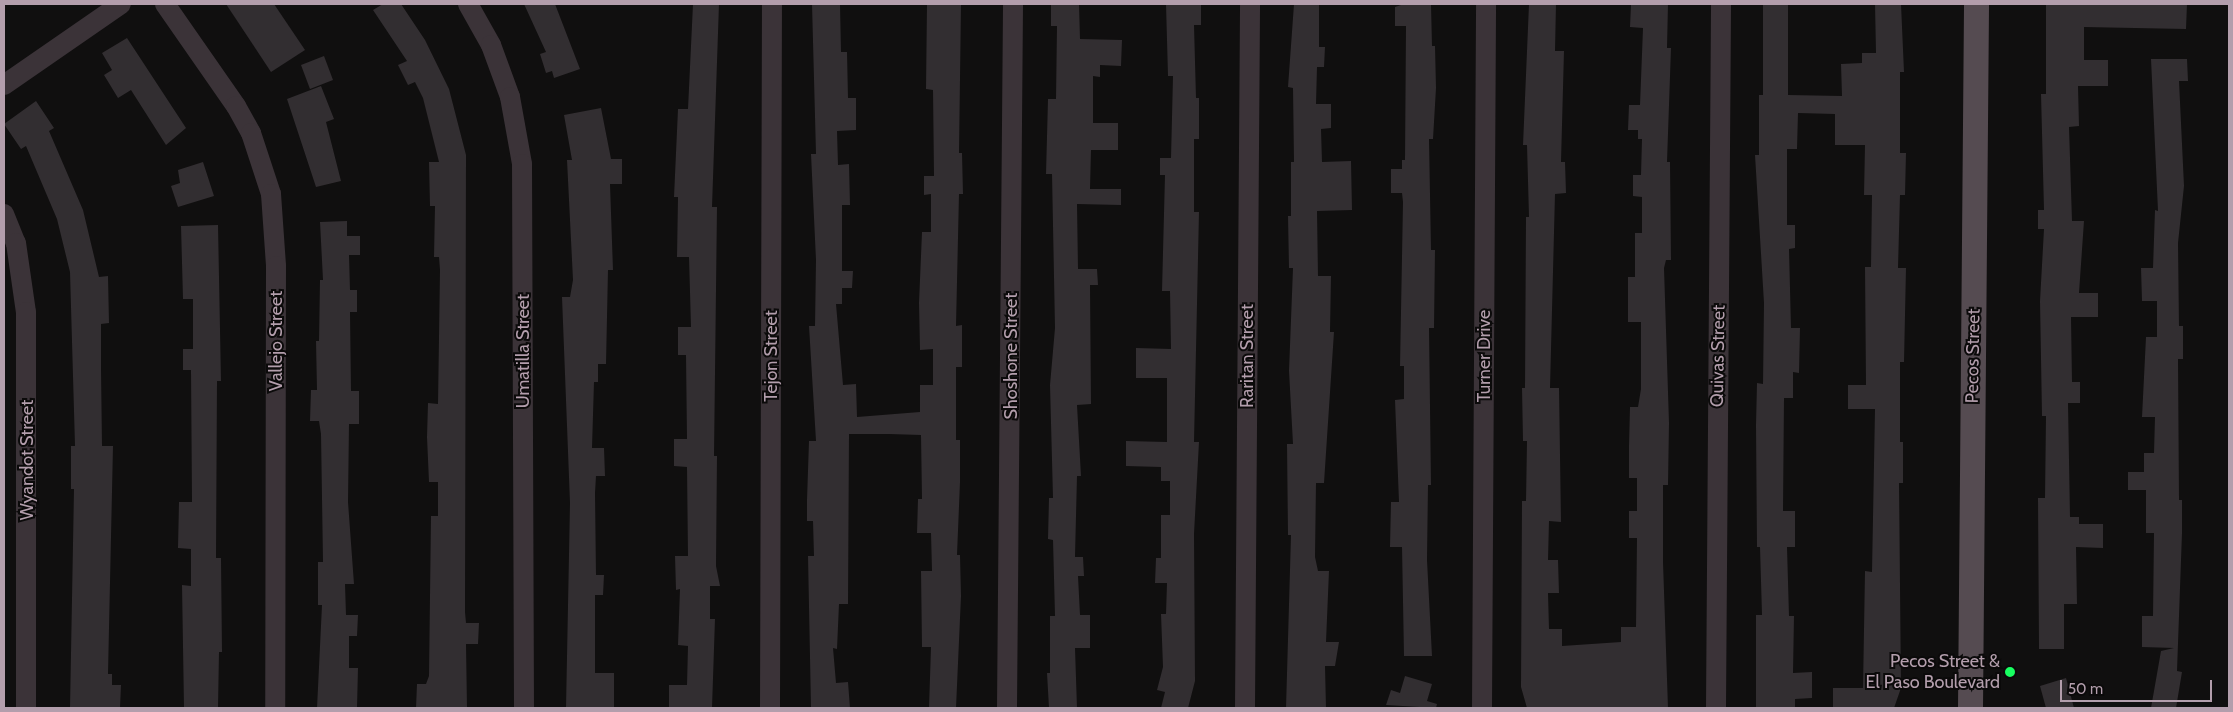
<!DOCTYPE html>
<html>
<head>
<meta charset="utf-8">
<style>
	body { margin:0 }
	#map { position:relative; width:2233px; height:712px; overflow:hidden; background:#100f0f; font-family:Cabin,sans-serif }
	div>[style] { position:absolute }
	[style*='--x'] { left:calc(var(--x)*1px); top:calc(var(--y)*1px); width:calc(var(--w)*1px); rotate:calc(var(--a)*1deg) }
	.building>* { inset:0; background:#322e31 }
	.minor>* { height:20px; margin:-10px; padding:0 10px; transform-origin:10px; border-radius:10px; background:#3b3338 }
	.major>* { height:25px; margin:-12.5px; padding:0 12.5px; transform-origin:12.5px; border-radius:12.5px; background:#554b51 }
	.dots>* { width:14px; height:14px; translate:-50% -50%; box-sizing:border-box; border:2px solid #0b0a0a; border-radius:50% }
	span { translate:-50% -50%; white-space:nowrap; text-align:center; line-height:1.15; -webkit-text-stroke:4px #0b0a0a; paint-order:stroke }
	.street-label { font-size:18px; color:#b39eac }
	.poi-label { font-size:18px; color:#b39eac }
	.right { translate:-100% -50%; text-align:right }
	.frame { position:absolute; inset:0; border:5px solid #b39eac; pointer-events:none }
	.scale { position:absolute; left:2060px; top:680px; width:152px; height:22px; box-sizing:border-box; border:2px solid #b39eac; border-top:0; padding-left:6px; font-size:15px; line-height:18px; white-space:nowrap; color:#b39eac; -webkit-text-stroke:4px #0b0a0a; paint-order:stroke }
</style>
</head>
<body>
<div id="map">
	<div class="building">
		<i style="clip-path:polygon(226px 4px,274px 4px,305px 50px,271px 72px)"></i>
		<i style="clip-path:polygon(383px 4px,401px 4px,425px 40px,449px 89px,466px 155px,465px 612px,466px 623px,479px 623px,478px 644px,466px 644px,467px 708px,416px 708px,417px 684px,426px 684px,429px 676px,431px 516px,438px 516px,438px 482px,429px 482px,427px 437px,428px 403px,438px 404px,440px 270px,439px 257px,434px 257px,435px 206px,430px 206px,429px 162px,439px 162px,423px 98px,415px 82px,408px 85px,398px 65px,407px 61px,373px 10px)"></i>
		<i style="clip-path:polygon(524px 4px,555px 4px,580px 69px,554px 78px,552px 71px,546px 73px,540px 54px,546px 52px)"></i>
		<i style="clip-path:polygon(693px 4px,719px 4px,712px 207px,717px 207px,714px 456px,717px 456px,716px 566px,720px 586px,710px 586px,710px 619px,715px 619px,712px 708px,669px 708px,669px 685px,687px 685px,688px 646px,678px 645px,680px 589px,676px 590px,675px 556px,688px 556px,687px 467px,674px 466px,674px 439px,687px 439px,686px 355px,678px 355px,678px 327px,691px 327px,689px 257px,677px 257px,678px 197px,674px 197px,678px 109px,688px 109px)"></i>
		<i style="clip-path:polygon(812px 4px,840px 4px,841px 52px,847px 52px,848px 98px,856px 98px,856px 130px,837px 131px,838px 165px,849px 164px,850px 205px,842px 205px,842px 271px,853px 271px,852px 288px,842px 288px,842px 304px,836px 304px,843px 385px,856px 384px,857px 417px,920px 412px,920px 385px,933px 385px,933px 349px,920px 350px,919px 303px,922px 232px,931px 232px,931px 194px,924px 195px,924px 176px,934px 176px,933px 90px,926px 89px,927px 4px,961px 4px,959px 153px,962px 153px,963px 194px,959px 194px,956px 326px,962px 325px,962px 367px,956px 367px,956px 440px,960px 440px,960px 482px,957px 555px,960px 555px,961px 596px,956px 708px,929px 708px,931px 647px,922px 647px,921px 571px,932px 571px,931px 533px,917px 533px,918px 499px,922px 499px,921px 435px,889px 434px,849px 434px,848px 604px,839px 604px,837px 649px,833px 648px,836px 683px,848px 682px,850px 708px,811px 708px,808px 556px,814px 556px,813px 521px,807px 521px,807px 500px,809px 441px,816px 441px,809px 326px,815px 326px,816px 260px,811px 154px,816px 154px)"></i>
		<i style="clip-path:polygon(1051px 4px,1079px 4px,1080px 39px,1122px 40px,1121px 66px,1100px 65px,1100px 77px,1093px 76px,1093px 123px,1118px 123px,1118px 150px,1091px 150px,1090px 189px,1121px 189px,1121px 205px,1077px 204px,1078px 269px,1097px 269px,1098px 285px,1090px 285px,1091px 404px,1077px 405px,1081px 476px,1077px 476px,1075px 557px,1083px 557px,1084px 576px,1078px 576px,1080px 615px,1090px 615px,1090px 648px,1075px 648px,1077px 708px,1049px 708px,1047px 673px,1050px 673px,1050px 616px,1055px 616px,1053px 540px,1048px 539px,1049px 498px,1053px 498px,1050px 385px,1055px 328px,1052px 174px,1046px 174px,1048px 99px,1056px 99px,1057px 26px,1051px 26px)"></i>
		<i style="clip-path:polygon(1166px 4px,1201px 4px,1201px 25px,1194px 25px,1196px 98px,1199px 98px,1199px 139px,1194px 139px,1194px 212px,1199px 212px,1194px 442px,1199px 442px,1194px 534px,1195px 681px,1188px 708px,1161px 708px,1165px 692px,1157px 690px,1163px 667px,1161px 614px,1166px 614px,1167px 583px,1155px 583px,1156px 558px,1161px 558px,1161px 515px,1170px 515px,1170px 481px,1161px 481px,1161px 467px,1126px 466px,1126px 441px,1167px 442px,1167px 378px,1136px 378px,1136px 348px,1171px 349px,1170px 291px,1162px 291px,1165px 175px,1160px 175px,1160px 158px,1171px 158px,1173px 76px,1168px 76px)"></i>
		<i style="clip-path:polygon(1294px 4px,1319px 4px,1319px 47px,1325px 47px,1324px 67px,1317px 67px,1316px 104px,1331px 104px,1331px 128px,1321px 129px,1322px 162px,1351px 161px,1352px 210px,1317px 211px,1318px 276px,1331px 276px,1330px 332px,1334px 332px,1324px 483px,1316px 483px,1315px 557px,1318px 571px,1329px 571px,1326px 642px,1339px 642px,1335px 666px,1325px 666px,1326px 708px,1286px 708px,1291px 535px,1288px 535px,1287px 444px,1293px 444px,1289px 371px,1293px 268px,1289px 268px,1288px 216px,1291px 216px,1291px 162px,1294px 162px,1293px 88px,1288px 87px)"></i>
		<i style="clip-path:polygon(1404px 4px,1431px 4px,1432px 46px,1435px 46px,1436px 88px,1433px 139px,1429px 139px,1431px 250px,1435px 250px,1434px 328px,1429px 328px,1431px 485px,1428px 485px,1427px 560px,1432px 656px,1404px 656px,1402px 547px,1390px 547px,1391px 502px,1399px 502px,1395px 400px,1404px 399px,1404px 366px,1400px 366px,1403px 202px,1402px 193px,1391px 193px,1391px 169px,1402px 169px,1402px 160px,1405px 160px,1406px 26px,1395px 26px,1395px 7px)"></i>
		<i style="clip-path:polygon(1529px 4px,1556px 4px,1555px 51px,1564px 51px,1561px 162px,1565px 162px,1566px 193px,1555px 194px,1550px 388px,1559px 388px,1561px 522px,1549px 521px,1548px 560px,1558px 560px,1559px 593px,1548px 593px,1549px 629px,1562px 629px,1562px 646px,1621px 642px,1621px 627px,1636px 627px,1637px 538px,1629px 538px,1629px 511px,1637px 511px,1637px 478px,1629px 478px,1629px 446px,1630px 407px,1638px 407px,1641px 389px,1641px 322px,1628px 322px,1628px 277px,1635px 277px,1635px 233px,1642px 233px,1642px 197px,1633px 196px,1633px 175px,1641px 175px,1642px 139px,1638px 139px,1638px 130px,1628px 130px,1629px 105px,1640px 105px,1643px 28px,1630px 27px,1631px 4px,1668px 4px,1667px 48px,1671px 48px,1667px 162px,1670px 162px,1671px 260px,1666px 260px,1664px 268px,1669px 423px,1668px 485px,1663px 485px,1663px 562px,1668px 708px,1527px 708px,1521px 687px,1522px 501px,1526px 501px,1527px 441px,1523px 441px,1522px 388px,1525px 388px,1526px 217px,1529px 217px,1527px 145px,1523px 145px)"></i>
		<i style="clip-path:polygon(1763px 4px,1788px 4px,1788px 95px,1842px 96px,1841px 64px,1862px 63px,1862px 53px,1876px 53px,1875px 4px,1901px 4px,1904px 72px,1900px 72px,1900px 153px,1906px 153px,1905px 195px,1900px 195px,1898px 268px,1906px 268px,1904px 362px,1900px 362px,1900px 442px,1903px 442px,1903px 483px,1899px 483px,1901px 688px,1894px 708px,1833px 708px,1833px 688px,1863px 688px,1865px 571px,1872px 572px,1875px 409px,1848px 409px,1848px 385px,1866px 385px,1865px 267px,1871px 267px,1872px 195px,1864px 195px,1865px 145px,1835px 145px,1835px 114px,1798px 113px,1797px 149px,1787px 149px,1787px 225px,1795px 225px,1795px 248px,1789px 249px,1791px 328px,1800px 328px,1799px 373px,1793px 372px,1793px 398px,1784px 398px,1783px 511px,1795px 511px,1795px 547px,1787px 547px,1789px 616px,1794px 616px,1793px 673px,1812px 672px,1812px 698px,1795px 699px,1795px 708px,1756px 708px,1756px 615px,1762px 615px,1760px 547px,1757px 547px,1756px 425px,1757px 383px,1763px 384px,1764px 303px,1755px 155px,1759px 155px,1759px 95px,1763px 95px)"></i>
		<i style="clip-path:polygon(2046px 4px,2187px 4px,2186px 29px,2084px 27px,2084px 60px,2108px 60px,2108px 86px,2078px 86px,2079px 126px,2069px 127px,2072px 221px,2084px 221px,2079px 293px,2098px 293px,2098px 317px,2071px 317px,2072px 382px,2080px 382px,2080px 403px,2068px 403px,2070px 517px,2079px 517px,2079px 524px,2103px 524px,2103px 548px,2076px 547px,2077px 604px,2064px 604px,2064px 649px,2039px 649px,2038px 498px,2045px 498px,2046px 416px,2042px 416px,2040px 301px,2044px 229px,2038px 229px,2038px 210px,2044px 210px,2041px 94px,2046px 94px)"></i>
		<i style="clip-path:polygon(127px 38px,186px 128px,166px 145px,131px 90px,118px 98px,104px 75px,112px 70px,102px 53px)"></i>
		<i style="clip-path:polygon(324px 56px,333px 80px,310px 89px,301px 65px)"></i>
		<i style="clip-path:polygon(2151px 59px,2187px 59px,2188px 81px,2179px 81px,2184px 186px,2178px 243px,2179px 326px,2183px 326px,2183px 359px,2178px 359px,2179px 500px,2182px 500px,2182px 533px,2177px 671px,2182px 672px,2176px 708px,2151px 708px,2161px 651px,2174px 648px,2142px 647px,2142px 616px,2153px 616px,2154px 533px,2146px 533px,2146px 490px,2128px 490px,2128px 472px,2144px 472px,2144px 453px,2154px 453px,2155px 417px,2142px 417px,2146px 337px,2157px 337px,2157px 301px,2142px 301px,2141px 268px,2153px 268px,2155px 210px,2158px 211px)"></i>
		<i style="clip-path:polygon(321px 86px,334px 119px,326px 122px,341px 181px,316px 187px,287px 99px)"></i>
		<i style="clip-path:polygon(36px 101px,54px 128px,49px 131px,83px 210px,99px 277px,108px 276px,109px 323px,101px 324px,101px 368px,102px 446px,113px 446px,108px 674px,112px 674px,112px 685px,121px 685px,120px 708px,70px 708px,74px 489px,71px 489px,71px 446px,75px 446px,70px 272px,57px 219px,26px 146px,21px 149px,4px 124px)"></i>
		<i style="clip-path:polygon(601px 108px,611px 159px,622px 159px,622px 184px,610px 184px,613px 270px,608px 270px,606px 364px,598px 364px,598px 382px,594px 382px,592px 448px,604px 448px,605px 476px,596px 476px,595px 493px,596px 575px,604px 575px,603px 595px,595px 595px,595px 673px,614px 673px,614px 708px,566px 708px,570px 503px,562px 297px,570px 297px,573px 280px,567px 160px,572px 160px,564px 115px)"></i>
		<i style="clip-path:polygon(203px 162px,214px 196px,178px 207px,171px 186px,180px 183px,178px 170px)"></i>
		<i style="clip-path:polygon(347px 221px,347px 236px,360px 236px,360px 255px,349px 255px,350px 290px,357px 290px,357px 312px,350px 312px,351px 391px,359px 391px,359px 424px,349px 424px,348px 502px,354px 584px,345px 584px,346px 615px,358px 615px,357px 636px,349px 636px,349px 668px,358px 668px,357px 708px,317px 708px,322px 605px,318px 605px,318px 562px,323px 562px,321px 434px,319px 421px,310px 421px,311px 390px,317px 390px,316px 341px,319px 341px,320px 280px,323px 280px,320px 222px)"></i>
		<i style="clip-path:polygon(218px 225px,221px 381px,217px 381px,216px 558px,221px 558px,222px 652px,219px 652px,218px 708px,184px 708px,182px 585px,191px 586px,191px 549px,178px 548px,179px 502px,192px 502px,191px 370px,183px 370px,183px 349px,193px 349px,193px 299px,183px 299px,181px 226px)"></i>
		<i style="clip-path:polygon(1405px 676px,1432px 684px,1427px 701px,1437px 704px,1436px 708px,1386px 705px,1391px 690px,1400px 693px)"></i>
		<i style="clip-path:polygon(2066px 678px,2074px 708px,2046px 708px,2040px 686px)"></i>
	</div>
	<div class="minor">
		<i style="--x:165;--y:4;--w:124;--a:55.2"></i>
		<i style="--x:236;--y:106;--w:31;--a:61"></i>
		<i style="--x:251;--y:133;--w:64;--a:71.8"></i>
		<i style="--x:271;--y:194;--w:72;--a:86"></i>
		<i style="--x:276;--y:266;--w:442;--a:90.1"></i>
		<i style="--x:468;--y:4;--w:47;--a:60.7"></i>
		<i style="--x:491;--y:45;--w:55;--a:69.9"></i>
		<i style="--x:510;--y:97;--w:68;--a:79.8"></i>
		<i style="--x:522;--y:164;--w:544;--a:89.79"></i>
		<i style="--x:4;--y:85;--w:142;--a:-34.7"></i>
		<i style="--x:4;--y:214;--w:31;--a:68"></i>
		<i style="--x:16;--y:243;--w:70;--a:81.8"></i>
		<i style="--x:26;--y:312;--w:396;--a:90"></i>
		<i style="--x:770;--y:708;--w:704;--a:-89.84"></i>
		<i style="--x:1007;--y:708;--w:704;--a:-89.51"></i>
		<i style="--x:1245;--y:708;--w:704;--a:-89.59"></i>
		<i style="--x:1482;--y:708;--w:704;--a:-89.67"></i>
		<i style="--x:1716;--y:708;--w:704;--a:-89.59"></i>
	</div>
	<div class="major">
		<i style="--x:1970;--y:708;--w:704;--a:-89.51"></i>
	</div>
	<div class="dots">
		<i style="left:2010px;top:672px;background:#18ff61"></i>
	</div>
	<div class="street-label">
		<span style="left:276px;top:341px;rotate:-90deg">Vallejo Street</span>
		<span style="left:523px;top:351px;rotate:-90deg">Umatilla Street</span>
		<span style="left:771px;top:356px;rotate:-90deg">Tejon Street</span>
		<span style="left:1011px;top:356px;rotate:-90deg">Shoshone Street</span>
		<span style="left:1247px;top:356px;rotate:-90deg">Raritan Street</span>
		<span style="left:1484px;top:356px;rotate:-90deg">Turner Drive</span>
		<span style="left:1718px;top:356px;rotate:-89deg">Quivas Street</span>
		<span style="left:1973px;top:356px;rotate:-89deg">Pecos Street</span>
		<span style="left:27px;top:460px;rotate:-90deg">Wyandot Street</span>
	</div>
	<div class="poi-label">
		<span class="right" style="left:2000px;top:672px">Pecos Street &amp;<br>El Paso Boulevard</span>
	</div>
	<div class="frame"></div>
	<div class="scale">50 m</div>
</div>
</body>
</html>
